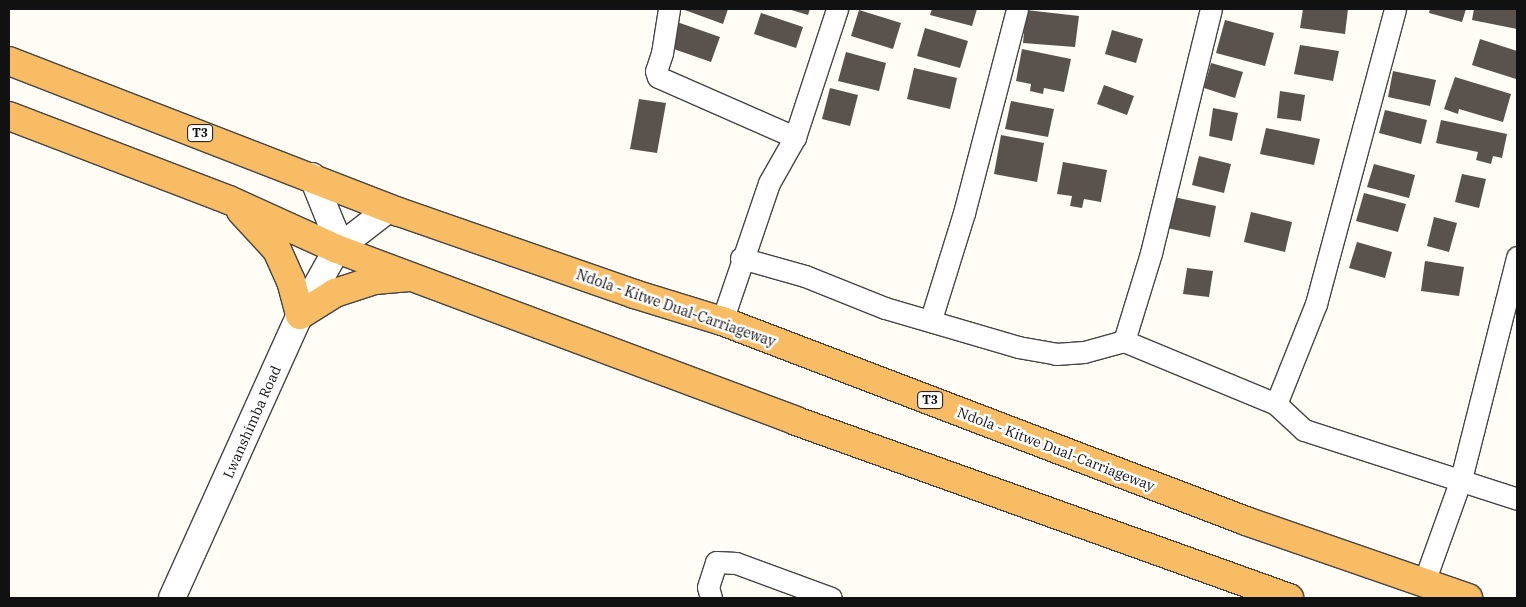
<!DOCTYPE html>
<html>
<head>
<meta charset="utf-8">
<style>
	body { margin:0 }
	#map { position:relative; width:1526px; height:607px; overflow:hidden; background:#fffdf5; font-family:"IBM Plex Serif",serif }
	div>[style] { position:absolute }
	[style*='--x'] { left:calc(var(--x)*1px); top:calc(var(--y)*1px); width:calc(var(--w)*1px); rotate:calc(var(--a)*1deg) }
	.building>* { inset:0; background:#5a524d }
	.roads { filter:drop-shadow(1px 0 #444) drop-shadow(-1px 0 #444) drop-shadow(0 1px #444) drop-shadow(0 -1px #444) }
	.minor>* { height:21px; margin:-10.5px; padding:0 10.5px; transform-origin:10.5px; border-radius:10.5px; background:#fff }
	.tertiary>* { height:26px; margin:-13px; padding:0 13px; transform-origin:13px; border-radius:13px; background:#fff }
	.trunk>* { height:28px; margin:-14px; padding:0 14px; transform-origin:14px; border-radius:14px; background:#f7bc64 }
	span { translate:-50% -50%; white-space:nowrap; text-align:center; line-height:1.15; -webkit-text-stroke:5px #fff; paint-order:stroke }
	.shield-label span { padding:1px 4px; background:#fff; border:1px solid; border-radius:4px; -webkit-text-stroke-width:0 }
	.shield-label { font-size:12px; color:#111; font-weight:700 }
	.street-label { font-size:14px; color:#111 }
	.frame { position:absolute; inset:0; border:10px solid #111; pointer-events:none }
</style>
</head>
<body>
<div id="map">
	<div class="building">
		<i style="clip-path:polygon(682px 9px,728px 9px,723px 24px)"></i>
		<i style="clip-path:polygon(788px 9px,810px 9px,808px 15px)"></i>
		<i style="clip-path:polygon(932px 9px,977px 9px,972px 26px,930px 15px)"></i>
		<i style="clip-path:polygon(1303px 9px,1348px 9px,1345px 34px,1300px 28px)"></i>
		<i style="clip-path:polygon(1430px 9px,1466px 9px,1462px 22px,1429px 13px)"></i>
		<i style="clip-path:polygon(1474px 9px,1517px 9px,1517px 29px,1472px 20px)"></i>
		<i style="clip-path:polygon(859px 10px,901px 23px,893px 49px,851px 36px)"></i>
		<i style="clip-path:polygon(1026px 10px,1079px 16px,1075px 47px,1023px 43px)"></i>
		<i style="clip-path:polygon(761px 13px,803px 27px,796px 48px,754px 34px)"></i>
		<i style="clip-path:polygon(1225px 20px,1274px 33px,1265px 66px,1216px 53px)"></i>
		<i style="clip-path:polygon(677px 22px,720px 37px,711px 62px,668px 47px)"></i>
		<i style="clip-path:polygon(925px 28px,968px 41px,960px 68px,917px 56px)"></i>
		<i style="clip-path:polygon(1112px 30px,1143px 39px,1136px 63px,1105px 54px)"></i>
		<i style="clip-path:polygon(1480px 39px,1517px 51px,1516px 79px,1472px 65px)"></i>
		<i style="clip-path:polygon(1300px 45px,1339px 51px,1333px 81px,1294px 74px)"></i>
		<i style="clip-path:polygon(1022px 49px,1071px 59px,1064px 92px,1044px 88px,1043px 94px,1030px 91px,1031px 84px,1016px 81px)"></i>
		<i style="clip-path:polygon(846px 52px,886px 63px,879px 91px,838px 81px)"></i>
		<i style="clip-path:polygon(1211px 63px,1243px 72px,1235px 98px,1204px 88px)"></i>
		<i style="clip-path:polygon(914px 68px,957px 78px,950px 109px,907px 99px)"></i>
		<i style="clip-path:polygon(1393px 71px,1436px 80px,1430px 106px,1388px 97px)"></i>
		<i style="clip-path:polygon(1455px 77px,1511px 94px,1503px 122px,1459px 109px,1458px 114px,1444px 109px)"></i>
		<i style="clip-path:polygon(1104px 85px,1134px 96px,1127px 115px,1097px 104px)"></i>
		<i style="clip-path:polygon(830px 88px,858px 95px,850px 126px,822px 119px)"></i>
		<i style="clip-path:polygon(1280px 91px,1305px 95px,1301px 121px,1277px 118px)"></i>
		<i style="clip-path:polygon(639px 99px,666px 103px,657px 153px,630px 149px)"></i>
		<i style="clip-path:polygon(1011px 101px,1054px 109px,1048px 137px,1005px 129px)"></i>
		<i style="clip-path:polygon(1213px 108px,1238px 113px,1232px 141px,1209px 136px)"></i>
		<i style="clip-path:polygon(1385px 110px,1427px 120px,1421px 144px,1379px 133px)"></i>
		<i style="clip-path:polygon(1441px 120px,1507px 134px,1502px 158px,1493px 156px,1491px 164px,1476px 160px,1478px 152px,1436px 143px)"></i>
		<i style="clip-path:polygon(1266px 128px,1320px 139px,1314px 165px,1260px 154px)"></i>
		<i style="clip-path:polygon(1001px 135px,1044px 143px,1037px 182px,994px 174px)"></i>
		<i style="clip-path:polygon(1199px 156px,1231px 164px,1224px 193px,1192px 185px)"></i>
		<i style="clip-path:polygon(1063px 162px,1107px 170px,1101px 202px,1084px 199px,1082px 208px,1070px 206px,1072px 196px,1057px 194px)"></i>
		<i style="clip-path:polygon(1374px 164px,1415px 175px,1409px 198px,1367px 187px)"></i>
		<i style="clip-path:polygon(1462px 174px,1486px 179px,1479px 208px,1455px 202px)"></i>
		<i style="clip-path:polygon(1364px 193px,1406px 204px,1398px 232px,1356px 221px)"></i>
		<i style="clip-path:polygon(1169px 196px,1216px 206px,1210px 237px,1162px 227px)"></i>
		<i style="clip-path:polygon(1251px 212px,1292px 222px,1285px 252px,1244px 242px)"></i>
		<i style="clip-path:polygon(1434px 217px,1457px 223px,1449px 252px,1427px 246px)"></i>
		<i style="clip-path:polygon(1357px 242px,1392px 252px,1385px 278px,1349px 268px)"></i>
		<i style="clip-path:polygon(1425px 261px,1464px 267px,1459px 296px,1421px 291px)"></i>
		<i style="clip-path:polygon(1187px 268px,1213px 271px,1209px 297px,1183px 294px)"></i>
	</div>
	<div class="roads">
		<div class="minor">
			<i style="--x:669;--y:9;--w:45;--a:99"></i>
			<i style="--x:662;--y:53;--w:19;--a:108"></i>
			<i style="--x:656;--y:71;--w:6;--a:72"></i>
			<i style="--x:658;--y:77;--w:150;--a:23.7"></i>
			<i style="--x:741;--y:258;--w:66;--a:15.7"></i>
			<i style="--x:805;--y:276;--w:86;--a:21.8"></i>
			<i style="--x:885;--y:308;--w:139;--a:16.3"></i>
			<i style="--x:1018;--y:347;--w:39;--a:10"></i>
			<i style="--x:1056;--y:354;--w:28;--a:-4"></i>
			<i style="--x:1084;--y:352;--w:41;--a:-15.4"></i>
			<i style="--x:1124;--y:341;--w:165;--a:22.5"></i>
			<i style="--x:1276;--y:404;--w:38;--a:43"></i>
			<i style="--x:1304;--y:430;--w:224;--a:17.9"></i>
			<i style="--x:931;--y:319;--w:111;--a:-72.7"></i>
			<i style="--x:964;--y:213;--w:211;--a:-75.4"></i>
			<i style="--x:722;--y:321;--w:146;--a:-71.2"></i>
			<i style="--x:769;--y:183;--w:53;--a:-60.5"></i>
			<i style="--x:795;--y:137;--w:135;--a:-71.8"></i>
			<i style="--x:1124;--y:341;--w:92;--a:-72.9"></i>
			<i style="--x:1151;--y:253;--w:251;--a:-76.2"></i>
			<i style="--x:1276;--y:404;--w:108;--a:-68.2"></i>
			<i style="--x:1316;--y:304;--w:305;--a:-75"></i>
			<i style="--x:1424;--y:582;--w:109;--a:-70.2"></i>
			<i style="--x:1461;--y:479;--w:229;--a:-75.8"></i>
			<i style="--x:711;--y:598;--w:11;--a:-105"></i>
			<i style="--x:708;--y:587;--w:26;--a:-72"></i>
			<i style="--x:716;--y:562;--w:20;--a:3"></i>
			<i style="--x:736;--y:563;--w:101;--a:20.2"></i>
		</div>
		<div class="tertiary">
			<i style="--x:312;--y:176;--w:56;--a:68"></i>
			<i style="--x:333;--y:228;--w:21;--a:79"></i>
			<i style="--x:172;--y:598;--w:311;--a:-65.7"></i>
			<i style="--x:300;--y:315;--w:76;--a:-60.7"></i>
			<i style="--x:337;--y:249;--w:67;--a:-37.7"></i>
		</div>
		<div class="trunk">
			<i style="--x:9;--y:61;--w:418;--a:21.2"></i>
			<i style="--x:399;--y:212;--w:249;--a:19.2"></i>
			<i style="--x:634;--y:294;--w:92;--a:17.1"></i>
			<i style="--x:722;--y:321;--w:561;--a:20.89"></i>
			<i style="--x:1246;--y:521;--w:235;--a:19.1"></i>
			<i style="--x:9;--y:116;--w:235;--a:20.9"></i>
			<i style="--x:229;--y:200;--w:119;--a:24.4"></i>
			<i style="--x:337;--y:249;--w:490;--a:20.5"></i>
			<i style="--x:796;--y:421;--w:524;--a:19.75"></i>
			<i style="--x:241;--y:211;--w:53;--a:47.3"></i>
			<i style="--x:277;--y:250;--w:34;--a:66"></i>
			<i style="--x:291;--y:281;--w:35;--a:75"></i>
			<i style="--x:300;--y:315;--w:41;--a:-32.2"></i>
			<i style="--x:335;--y:293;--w:42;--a:-18"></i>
			<i style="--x:375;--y:280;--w:32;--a:-5"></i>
		</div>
	</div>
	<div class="shield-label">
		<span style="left:200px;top:133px">T3</span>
		<span style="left:930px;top:400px">T3</span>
	</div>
	<div class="street-label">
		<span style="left:676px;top:308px;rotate:19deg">Ndola - Kitwe Dual-Carriageway</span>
		<span style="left:252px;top:422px;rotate:-66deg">Lwanshimba Road</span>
		<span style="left:1056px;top:449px;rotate:21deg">Ndola - Kitwe Dual-Carriageway</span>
	</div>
	<div class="frame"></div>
</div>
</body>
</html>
